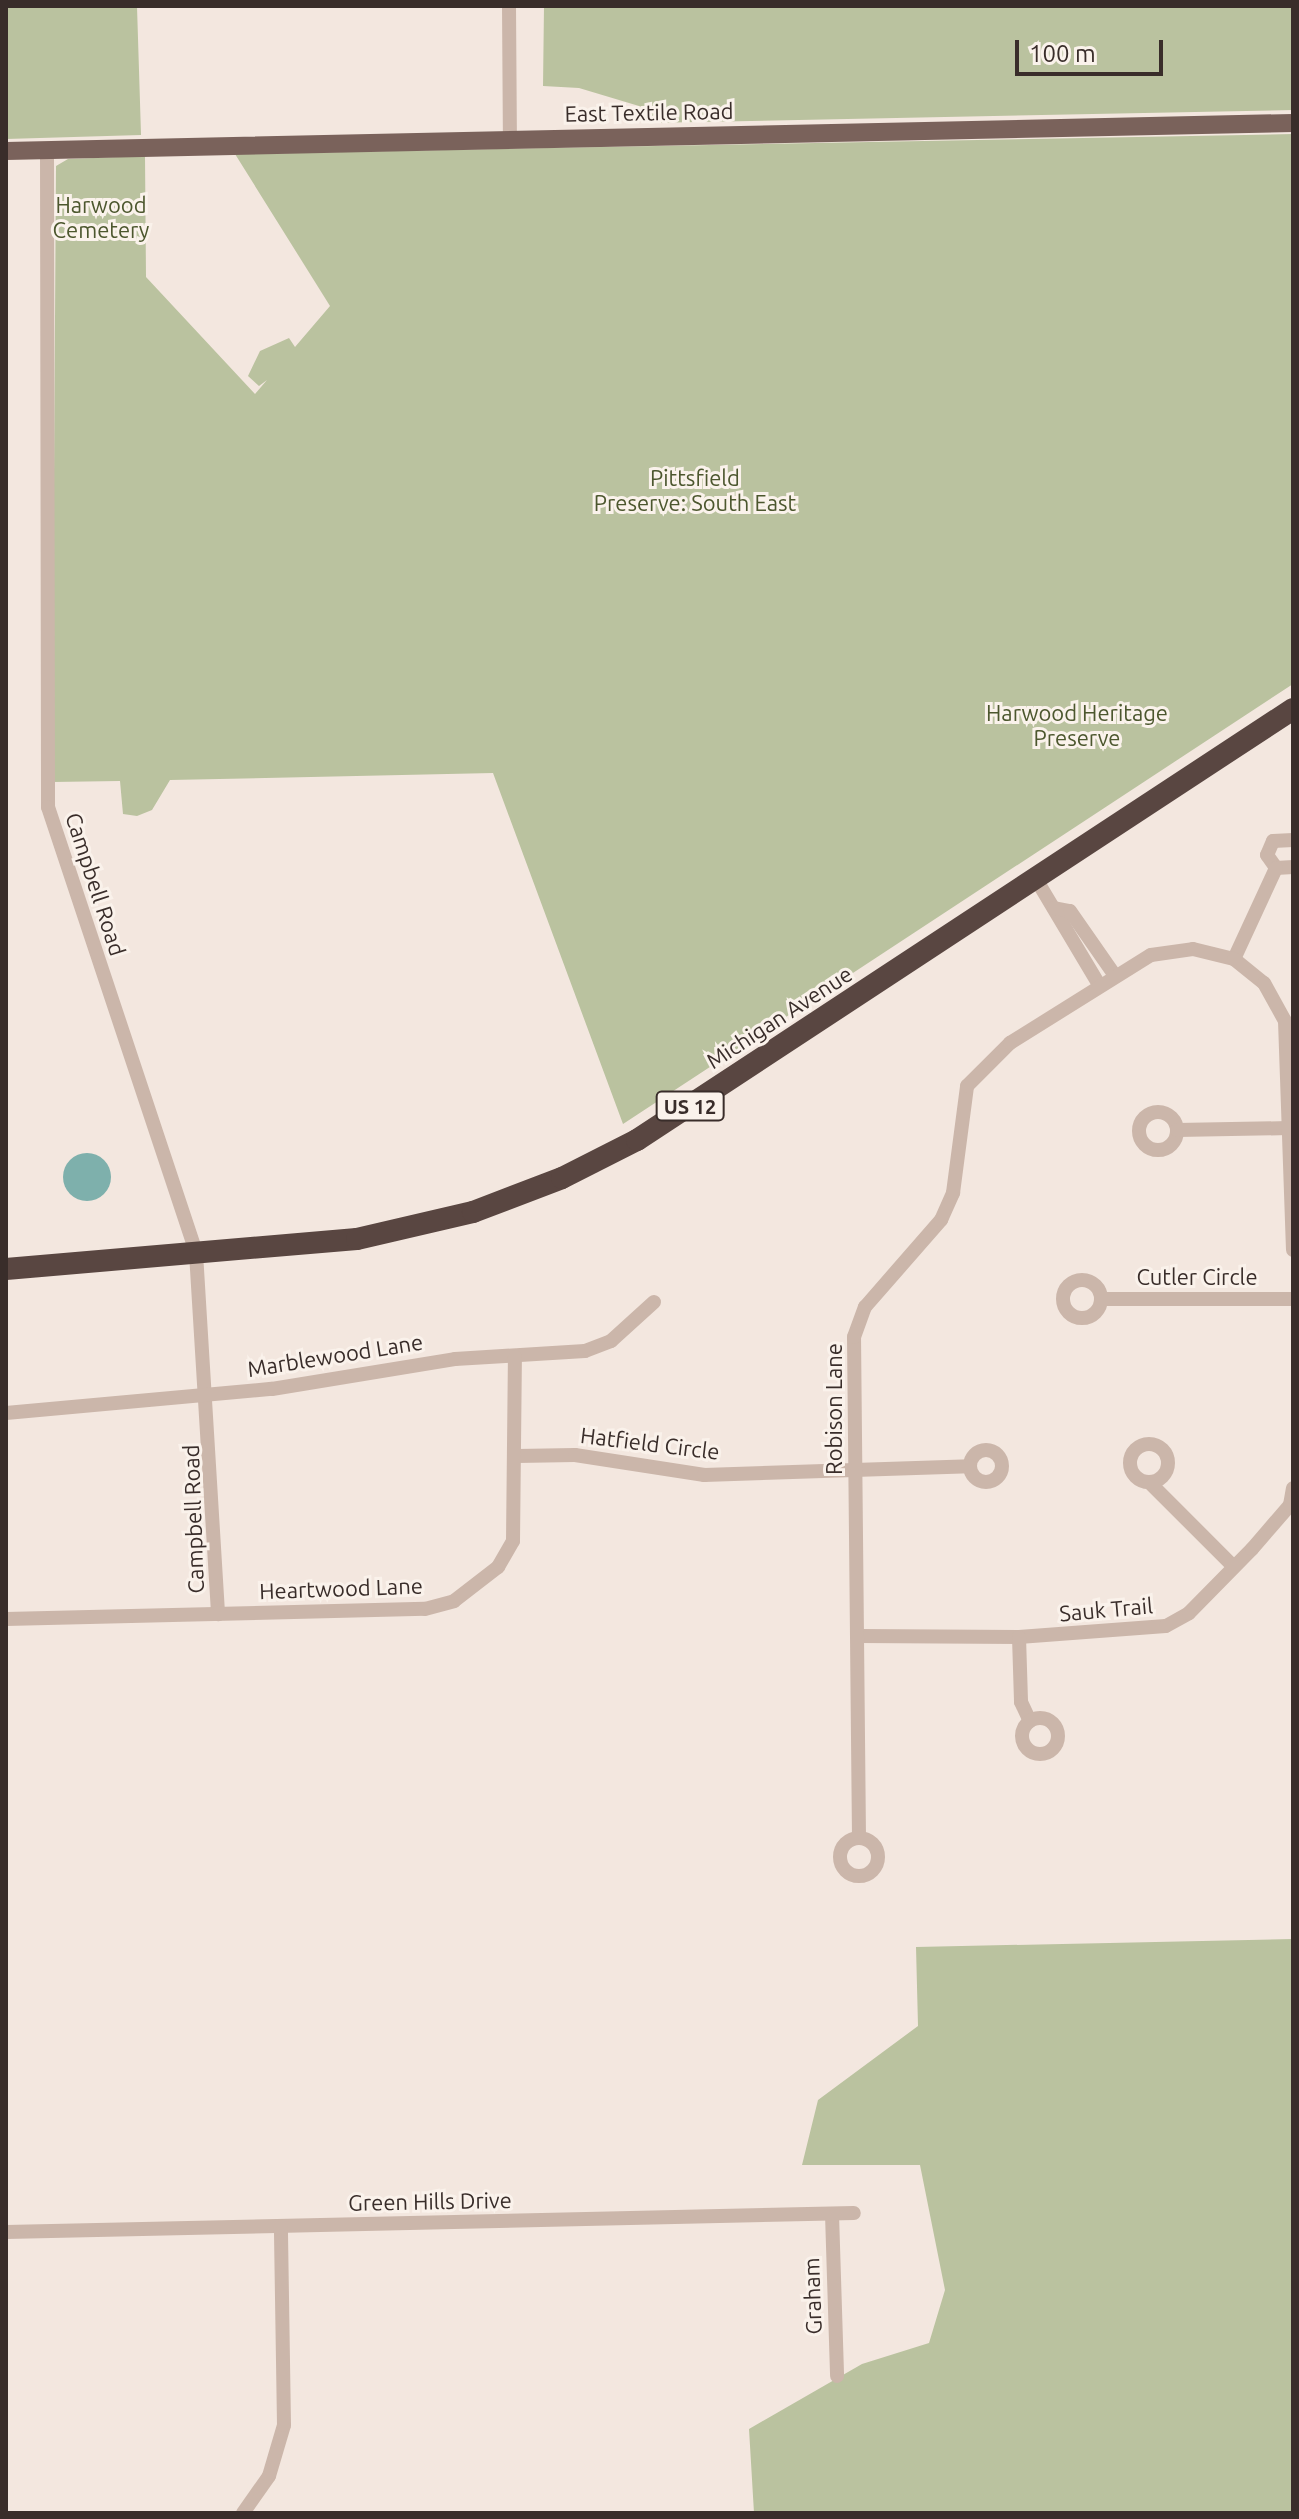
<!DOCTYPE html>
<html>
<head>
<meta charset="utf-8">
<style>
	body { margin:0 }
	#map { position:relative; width:1299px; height:2519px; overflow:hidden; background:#f3e7df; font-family:Ubuntu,sans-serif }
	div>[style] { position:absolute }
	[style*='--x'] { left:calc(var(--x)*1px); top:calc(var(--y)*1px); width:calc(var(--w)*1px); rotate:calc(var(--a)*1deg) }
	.green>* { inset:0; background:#bac29f }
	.water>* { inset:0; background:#7eb0ac }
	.round { border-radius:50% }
	.minor>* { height:14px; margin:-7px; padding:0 7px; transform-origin:7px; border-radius:7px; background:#cbb6aa }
	.minor>.ring { margin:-7px; padding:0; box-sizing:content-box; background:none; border:14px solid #cbb6aa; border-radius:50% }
	.major>* { height:18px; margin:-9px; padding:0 9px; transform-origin:9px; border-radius:9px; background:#7a625b }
	.highway>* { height:22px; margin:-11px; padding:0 11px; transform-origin:11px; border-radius:11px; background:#594641 }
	span { translate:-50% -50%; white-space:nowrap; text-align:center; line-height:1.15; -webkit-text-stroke:6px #faf2eb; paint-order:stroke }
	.shield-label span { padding:2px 6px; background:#faf2eb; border:2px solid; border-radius:6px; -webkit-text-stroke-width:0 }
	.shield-label { font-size:20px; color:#392d2a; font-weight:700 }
	.street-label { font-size:22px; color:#392d2a }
	.park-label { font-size:22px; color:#4c572e }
	.frame { position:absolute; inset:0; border:8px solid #392d2a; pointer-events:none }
	.scale { position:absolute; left:1015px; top:40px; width:148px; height:36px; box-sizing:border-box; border:4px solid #392d2a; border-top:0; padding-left:10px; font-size:24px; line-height:28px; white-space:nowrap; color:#392d2a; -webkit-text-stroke:6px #faf2eb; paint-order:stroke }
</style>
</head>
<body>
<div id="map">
	<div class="green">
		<i style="clip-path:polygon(6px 6px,137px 6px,141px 135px,6px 139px)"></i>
		<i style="clip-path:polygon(544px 6px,1293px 6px,1293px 110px,646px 123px,649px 109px,579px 88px,543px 86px)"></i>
		<i style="clip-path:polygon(1293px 134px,1293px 684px,623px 1124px,493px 773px,170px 780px,152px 810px,137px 816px,123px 814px,120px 781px,52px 782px,56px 166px,68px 159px,145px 156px,146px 277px,255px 394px,267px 380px,259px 386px,248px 376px,260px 351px,289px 338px,295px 347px,330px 306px,235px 154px)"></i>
		<i style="clip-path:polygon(1293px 1939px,1293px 2513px,754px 2513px,749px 2429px,862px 2364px,929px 2343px,945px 2290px,920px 2165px,802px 2165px,818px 2100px,918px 2026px,916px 1947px)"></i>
	</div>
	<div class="water">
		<i class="round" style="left:63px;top:1153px;width:48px;height:48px"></i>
	</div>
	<div class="minor">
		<i style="--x:509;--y:6;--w:132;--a:89.6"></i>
		<i style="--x:47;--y:151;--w:656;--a:89.91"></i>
		<i style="--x:48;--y:807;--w:470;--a:71.6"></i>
		<i style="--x:196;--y:1253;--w:362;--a:86.5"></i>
		<i style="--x:1293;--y:840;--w:20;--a:177"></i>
		<i style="--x:1273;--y:841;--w:15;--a:113"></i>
		<i style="--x:1267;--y:855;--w:16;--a:55"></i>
		<i style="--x:1276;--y:868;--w:17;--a:-3"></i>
		<i style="--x:1036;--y:879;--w:121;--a:59.2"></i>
		<i style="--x:1054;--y:908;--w:16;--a:11"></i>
		<i style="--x:1070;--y:911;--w:77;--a:55.1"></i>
		<i style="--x:1234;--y:959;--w:100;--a:-65.2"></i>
		<i class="ring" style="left:1139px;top:1112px;width:24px;height:24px"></i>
		<i style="--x:1177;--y:1130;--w:111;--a:-1"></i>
		<i class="ring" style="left:1063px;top:1280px;width:24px;height:24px"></i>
		<i style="--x:1101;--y:1299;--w:192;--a:0"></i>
		<i style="--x:6;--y:1413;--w:267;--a:-5.2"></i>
		<i style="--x:272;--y:1389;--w:185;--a:-9.3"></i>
		<i style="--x:455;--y:1359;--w:130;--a:-3.5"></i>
		<i style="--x:585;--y:1351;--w:28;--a:-21"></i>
		<i style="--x:611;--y:1341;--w:58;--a:-42.2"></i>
		<i class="ring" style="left:1130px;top:1444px;width:24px;height:24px"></i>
		<i class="ring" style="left:970px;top:1450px;width:18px;height:18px"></i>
		<i style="--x:517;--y:1456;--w:58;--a:-1"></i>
		<i style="--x:575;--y:1455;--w:131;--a:8.8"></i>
		<i style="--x:704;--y:1475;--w:266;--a:-1.9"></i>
		<i style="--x:1149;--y:1482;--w:120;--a:45"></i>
		<i style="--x:6;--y:1619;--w:419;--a:-1.4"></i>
		<i style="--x:425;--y:1609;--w:30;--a:-15"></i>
		<i style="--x:454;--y:1601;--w:56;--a:-37.7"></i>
		<i style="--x:498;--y:1567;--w:30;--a:-60"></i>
		<i style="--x:513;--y:1541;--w:184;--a:-89.4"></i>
		<i style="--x:859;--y:1636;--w:160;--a:0.4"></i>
		<i style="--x:1019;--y:1637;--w:147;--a:-4.3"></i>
		<i style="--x:1166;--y:1626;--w:26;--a:-29"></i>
		<i style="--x:1189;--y:1613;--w:90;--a:-45.5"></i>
		<i style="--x:1252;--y:1549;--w:58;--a:-49.2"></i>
		<i style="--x:1290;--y:1505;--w:17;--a:-80"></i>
		<i style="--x:1019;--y:1637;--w:65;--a:88.2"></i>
		<i style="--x:1021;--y:1702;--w:21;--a:65"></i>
		<i class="ring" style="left:1022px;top:1718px;width:22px;height:22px"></i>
		<i style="--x:859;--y:1838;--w:501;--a:-90.57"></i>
		<i style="--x:854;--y:1337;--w:32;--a:-70"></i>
		<i style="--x:865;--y:1307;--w:116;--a:-48.9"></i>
		<i style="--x:941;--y:1220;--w:30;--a:-66"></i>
		<i style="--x:953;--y:1193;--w:108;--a:-82.5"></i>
		<i style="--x:967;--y:1086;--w:61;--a:-45"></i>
		<i style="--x:1010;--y:1043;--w:166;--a:-32"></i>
		<i style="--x:1151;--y:955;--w:42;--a:-8.1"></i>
		<i style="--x:1193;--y:949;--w:42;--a:13.7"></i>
		<i style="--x:1234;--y:959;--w:38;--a:39"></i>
		<i style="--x:1264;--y:983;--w:43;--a:61.1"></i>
		<i style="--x:1285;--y:1021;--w:229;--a:88"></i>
		<i class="ring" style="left:840px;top:1838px;width:24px;height:24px"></i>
		<i style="--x:832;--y:2214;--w:162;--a:88.2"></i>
		<i style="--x:6;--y:2232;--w:848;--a:-1.28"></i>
		<i style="--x:243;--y:2513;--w:45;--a:-54.9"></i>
		<i style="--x:269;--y:2476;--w:53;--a:-73.6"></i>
		<i style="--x:284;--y:2425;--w:199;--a:-90.9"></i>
	</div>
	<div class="major">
		<i style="--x:6;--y:151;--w:1287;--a:-1.25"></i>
	</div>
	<div class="highway">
		<i style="--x:6;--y:1269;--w:352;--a:-4.9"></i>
		<i style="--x:357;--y:1239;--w:119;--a:-13.1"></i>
		<i style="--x:473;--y:1212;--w:95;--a:-20.9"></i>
		<i style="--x:562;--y:1178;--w:84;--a:-26.9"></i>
		<i style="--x:637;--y:1140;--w:785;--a:-33.31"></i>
	</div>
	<div class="shield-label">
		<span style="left:690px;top:1106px">US 12</span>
	</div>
	<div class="street-label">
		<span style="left:649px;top:112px;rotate:-1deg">East Textile Road</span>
		<span style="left:96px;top:884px;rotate:72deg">Campbell Road</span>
		<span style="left:779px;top:1017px;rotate:-33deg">Michigan Avenue</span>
		<span style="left:1197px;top:1277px">Cutler Circle</span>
		<span style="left:335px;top:1355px;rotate:-9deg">Marblewood Lane</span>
		<span style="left:834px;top:1409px;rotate:-90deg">Robison Lane</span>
		<span style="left:650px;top:1443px;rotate:7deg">Hatfield Circle</span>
		<span style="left:193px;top:1519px;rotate:-92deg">Campbell Road</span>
		<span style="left:341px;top:1588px;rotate:-2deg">Heartwood Lane</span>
		<span style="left:1106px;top:1609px;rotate:-5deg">Sauk Trail</span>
		<span style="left:430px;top:2201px;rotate:-1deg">Green Hills Drive</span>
		<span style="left:812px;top:2296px;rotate:-92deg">Graham</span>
	</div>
	<div class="park-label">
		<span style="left:101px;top:217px">Harwood<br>Cemetery</span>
		<span style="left:695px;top:490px">Pittsfield<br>Preserve: South East</span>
		<span style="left:1077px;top:725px">Harwood Heritage<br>Preserve</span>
	</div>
	<div class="frame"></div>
	<div class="scale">100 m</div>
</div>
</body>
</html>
